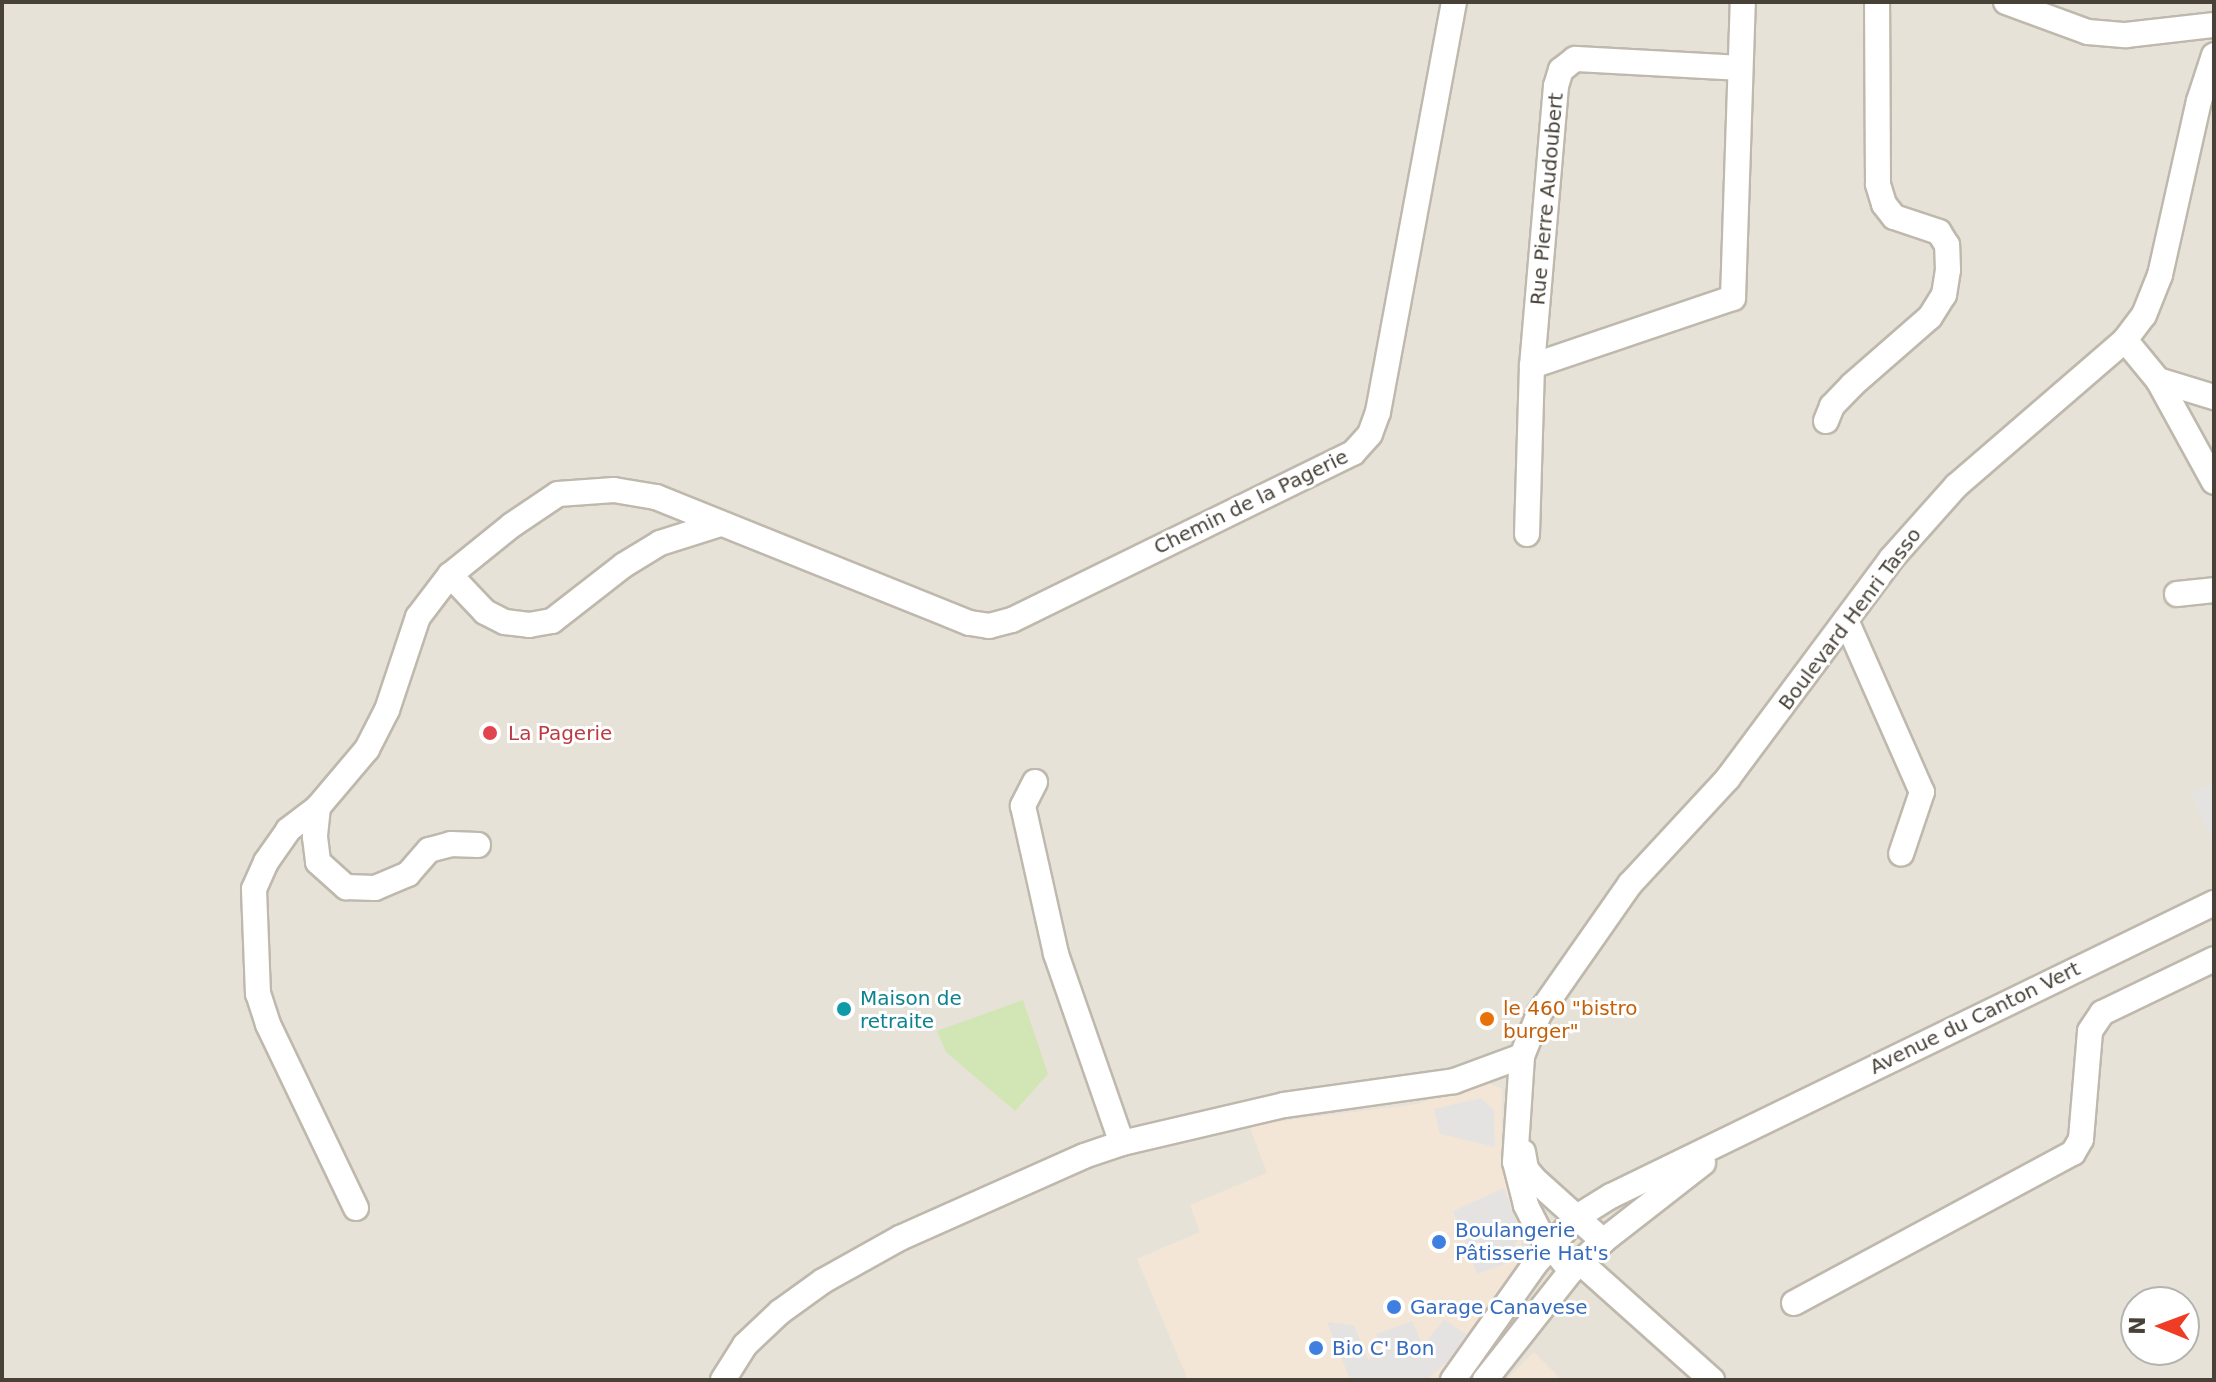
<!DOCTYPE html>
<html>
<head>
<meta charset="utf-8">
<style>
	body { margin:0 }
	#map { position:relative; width:2216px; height:1382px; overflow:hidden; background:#f4f0e9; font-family:"DejaVu Sans",sans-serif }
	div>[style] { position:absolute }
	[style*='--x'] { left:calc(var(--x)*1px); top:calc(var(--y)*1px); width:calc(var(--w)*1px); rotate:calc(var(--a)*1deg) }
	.residential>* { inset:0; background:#e7e2d8 }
	.commercial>* { inset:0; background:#f4e6d6 }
	.green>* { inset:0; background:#d1e6b4 }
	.parking>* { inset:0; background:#e5e3e1 }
	.roads { filter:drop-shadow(2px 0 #bfb8ac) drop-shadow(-2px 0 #bfb8ac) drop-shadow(0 2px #bfb8ac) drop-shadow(0 -2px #bfb8ac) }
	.minor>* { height:24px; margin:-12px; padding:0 12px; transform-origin:12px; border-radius:12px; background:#fff }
	.dots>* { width:22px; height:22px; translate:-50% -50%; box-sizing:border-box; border:4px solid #fff; border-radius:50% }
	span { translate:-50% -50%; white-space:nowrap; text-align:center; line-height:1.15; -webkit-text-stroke:6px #fff; paint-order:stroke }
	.street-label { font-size:20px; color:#474138 }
	.health-label { font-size:20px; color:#be3a42 }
	.left { translate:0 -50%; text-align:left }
	.culture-label { font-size:20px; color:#0d838f }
	.food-label { font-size:20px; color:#c56008 }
	.shop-label { font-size:20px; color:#366cbe }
	.frame { position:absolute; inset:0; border:4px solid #474138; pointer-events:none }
	.north { position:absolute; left:2120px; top:1286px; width:80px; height:80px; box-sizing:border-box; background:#fff; border:2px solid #b5b3af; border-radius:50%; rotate:271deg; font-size:22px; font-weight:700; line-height:32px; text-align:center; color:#474138 }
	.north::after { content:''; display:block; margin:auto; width:28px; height:36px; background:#ef3c25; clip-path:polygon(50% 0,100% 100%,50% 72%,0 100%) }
</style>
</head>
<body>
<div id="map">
	<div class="residential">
		<i style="clip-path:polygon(evenodd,2px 2px,2214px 2px,2214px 1380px,2px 1380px,2px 2px,2136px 1302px,2184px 1302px,2184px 1350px,2136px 1350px,2136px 1302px)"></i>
	</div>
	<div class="commercial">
		<i style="clip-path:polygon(1484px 1081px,1502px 1089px,1501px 1166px,1521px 1234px,1522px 1257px,1435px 1380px,1188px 1380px,1137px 1259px,1200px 1232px,1190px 1205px,1267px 1173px,1249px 1125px,1417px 1104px)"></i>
		<i style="clip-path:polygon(1534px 1352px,1562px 1380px,1506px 1380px)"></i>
	</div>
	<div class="green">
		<i style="clip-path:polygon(1023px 1000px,1048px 1074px,1015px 1111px,946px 1052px,937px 1031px)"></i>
	</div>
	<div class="parking">
		<i style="clip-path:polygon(2214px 783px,2214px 844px,2192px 794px)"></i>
		<i style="clip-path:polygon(1481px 1098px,1494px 1110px,1495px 1147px,1440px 1134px,1434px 1109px)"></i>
		<i style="clip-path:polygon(1504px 1188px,1521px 1234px,1505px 1264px,1477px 1274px,1453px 1211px)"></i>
		<i style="clip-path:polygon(1444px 1319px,1467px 1335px,1448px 1361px,1427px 1380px,1350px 1380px,1327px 1322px,1354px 1325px,1368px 1360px,1384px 1352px,1376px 1334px,1412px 1321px,1423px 1346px)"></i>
	</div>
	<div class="roads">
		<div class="minor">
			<i style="--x:2006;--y:2;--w:87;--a:20.1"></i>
			<i style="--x:2088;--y:32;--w:38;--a:5"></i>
			<i style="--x:2126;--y:35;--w:89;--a:-6.5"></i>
			<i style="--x:2125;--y:340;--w:52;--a:50.5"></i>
			<i style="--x:2158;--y:380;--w:116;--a:61.2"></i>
			<i style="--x:1532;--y:366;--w:212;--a:-18.7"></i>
			<i style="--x:1733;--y:298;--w:296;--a:-88.1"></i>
			<i style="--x:2158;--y:380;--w:59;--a:16.9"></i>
			<i style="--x:1826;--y:421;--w:16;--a:-68"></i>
			<i style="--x:1832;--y:406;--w:29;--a:-46"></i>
			<i style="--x:1852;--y:385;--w:103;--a:-41.1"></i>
			<i style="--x:1930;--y:317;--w:26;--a:-58"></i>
			<i style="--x:1944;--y:295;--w:25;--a:-81"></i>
			<i style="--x:1948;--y:270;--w:25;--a:-92"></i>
			<i style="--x:1947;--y:245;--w:15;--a:-122"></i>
			<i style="--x:1939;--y:232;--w:47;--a:-161.6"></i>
			<i style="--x:1894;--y:217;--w:16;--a:-128"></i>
			<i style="--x:1884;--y:204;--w:21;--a:-107"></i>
			<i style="--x:1878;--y:184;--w:182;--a:-90.3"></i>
			<i style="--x:1527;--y:534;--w:168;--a:-88.3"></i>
			<i style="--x:1532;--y:366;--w:281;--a:-85.1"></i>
			<i style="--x:1556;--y:86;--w:17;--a:-73"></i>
			<i style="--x:1561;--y:70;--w:18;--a:-38"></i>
			<i style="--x:1575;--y:59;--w:164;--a:3.1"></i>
			<i style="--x:450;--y:575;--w:51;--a:46.6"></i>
			<i style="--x:485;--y:612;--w:22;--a:27"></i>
			<i style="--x:505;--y:622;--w:24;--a:7"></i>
			<i style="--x:529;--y:625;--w:23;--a:-10"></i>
			<i style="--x:552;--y:621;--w:91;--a:-37.9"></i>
			<i style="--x:624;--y:565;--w:42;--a:-31.4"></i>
			<i style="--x:660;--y:543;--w:63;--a:-17.6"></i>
			<i style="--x:2177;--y:594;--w:37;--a:-6"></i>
			<i style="--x:1846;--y:620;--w:188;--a:66.2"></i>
			<i style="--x:1922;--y:792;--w:65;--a:108.7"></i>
			<i style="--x:1035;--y:782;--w:27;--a:117"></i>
			<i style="--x:1023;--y:806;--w:152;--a:77.4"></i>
			<i style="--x:1056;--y:954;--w:200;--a:70.8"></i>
			<i style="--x:318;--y:807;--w:30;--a:96"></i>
			<i style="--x:315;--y:837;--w:25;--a:83"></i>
			<i style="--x:318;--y:862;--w:38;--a:42"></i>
			<i style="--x:346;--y:887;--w:29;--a:2"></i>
			<i style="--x:375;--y:888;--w:36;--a:-23"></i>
			<i style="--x:408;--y:874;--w:32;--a:-49"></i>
			<i style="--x:429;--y:850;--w:23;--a:-15"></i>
			<i style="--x:451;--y:844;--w:27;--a:2"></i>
			<i style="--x:1523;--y:1152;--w:17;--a:80"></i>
			<i style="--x:1526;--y:1169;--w:13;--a:51"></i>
			<i style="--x:1534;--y:1179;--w:93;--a:41.9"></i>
			<i style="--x:356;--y:1208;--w:204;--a:-115.6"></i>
			<i style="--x:268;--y:1024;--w:32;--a:-108"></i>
			<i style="--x:258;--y:994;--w:105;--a:-92.2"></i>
			<i style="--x:254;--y:889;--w:30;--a:-66"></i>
			<i style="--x:266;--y:862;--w:39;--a:-55"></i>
			<i style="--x:288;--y:830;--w:38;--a:-37"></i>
			<i style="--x:318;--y:807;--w:76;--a:-49.8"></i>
			<i style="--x:367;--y:749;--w:44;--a:-62.9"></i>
			<i style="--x:387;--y:710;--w:98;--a:-71.6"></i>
			<i style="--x:418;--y:617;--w:53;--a:-52.7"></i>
			<i style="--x:450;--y:575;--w:80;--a:-38.9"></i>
			<i style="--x:512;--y:525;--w:55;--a:-34"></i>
			<i style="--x:558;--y:494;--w:56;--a:-4.1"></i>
			<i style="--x:614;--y:490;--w:43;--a:9.5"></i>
			<i style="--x:656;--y:497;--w:338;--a:21.9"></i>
			<i style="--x:970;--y:623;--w:19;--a:9"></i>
			<i style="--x:989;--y:626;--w:24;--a:-15"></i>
			<i style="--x:1012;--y:620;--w:380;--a:-26.1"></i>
			<i style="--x:1353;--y:453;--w:25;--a:-48"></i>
			<i style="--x:1370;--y:434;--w:23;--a:-70"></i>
			<i style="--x:1378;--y:412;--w:417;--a:-79.5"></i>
			<i style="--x:1581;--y:1263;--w:176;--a:41.8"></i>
			<i style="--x:1571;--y:1271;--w:49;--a:-129.2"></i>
			<i style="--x:1540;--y:1233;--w:31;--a:-117"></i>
			<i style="--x:1526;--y:1205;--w:44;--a:-104.3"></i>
			<i style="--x:1515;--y:1162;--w:106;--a:-86.2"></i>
			<i style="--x:1522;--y:1056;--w:45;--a:-68"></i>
			<i style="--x:1539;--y:1014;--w:159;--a:-55"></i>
			<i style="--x:1630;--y:884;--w:144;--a:-47.2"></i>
			<i style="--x:1728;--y:778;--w:273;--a:-53.3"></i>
			<i style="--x:1891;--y:559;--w:98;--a:-48.3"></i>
			<i style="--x:1956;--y:486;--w:223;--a:-40.8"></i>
			<i style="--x:2125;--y:340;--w:31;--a:-53"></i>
			<i style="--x:2144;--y:315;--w:43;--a:-68.2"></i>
			<i style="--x:2160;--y:275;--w:178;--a:-77.4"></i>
			<i style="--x:2199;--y:101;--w:48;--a:-71.9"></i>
			<i style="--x:1794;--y:1303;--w:317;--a:-28.3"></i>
			<i style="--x:2073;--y:1153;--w:16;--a:-60"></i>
			<i style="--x:2081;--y:1139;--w:108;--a:-85.2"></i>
			<i style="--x:2090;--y:1031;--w:22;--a:-56"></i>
			<i style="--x:2102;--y:1013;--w:124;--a:-25.7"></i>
			<i style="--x:723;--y:1380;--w:41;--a:-57.8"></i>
			<i style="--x:745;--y:1345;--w:48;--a:-43.3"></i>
			<i style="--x:780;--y:1312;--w:53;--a:-35.8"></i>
			<i style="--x:823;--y:1281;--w:88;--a:-29.2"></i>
			<i style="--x:900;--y:1238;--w:201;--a:-24"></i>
			<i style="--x:1084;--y:1156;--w:40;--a:-18.9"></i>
			<i style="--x:1122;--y:1143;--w:166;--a:-13.2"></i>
			<i style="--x:1284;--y:1105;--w:172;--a:-8"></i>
			<i style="--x:1454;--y:1081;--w:72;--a:-20.2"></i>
			<i style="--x:1453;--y:1380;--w:142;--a:-54.7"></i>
			<i style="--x:1535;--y:1264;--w:63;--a:-48.2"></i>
			<i style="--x:1577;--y:1217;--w:40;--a:-32"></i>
			<i style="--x:1611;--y:1196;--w:670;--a:-25.92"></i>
			<i style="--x:1485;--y:1380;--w:139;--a:-51.7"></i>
			<i style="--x:1571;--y:1271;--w:44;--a:-43.2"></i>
			<i style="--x:1603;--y:1241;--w:127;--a:-38"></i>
		</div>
	</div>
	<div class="dots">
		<i style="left:490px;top:733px;background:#e0444e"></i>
		<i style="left:844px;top:1009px;background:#0f9aa8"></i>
		<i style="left:1487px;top:1019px;background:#e8710a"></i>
		<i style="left:1439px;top:1242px;background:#3f7fe0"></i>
		<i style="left:1394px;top:1307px;background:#3f7fe0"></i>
		<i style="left:1316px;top:1348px;background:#3f7fe0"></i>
	</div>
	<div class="street-label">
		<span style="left:1547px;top:199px;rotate:-85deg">Rue Pierre Audoubert</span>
		<span style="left:1251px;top:502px;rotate:-26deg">Chemin de la Pagerie</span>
		<span style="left:1850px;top:619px;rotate:-53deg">Boulevard Henri Tasso</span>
		<span style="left:1975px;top:1018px;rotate:-26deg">Avenue du Canton Vert</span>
	</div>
	<div class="health-label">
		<span class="left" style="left:508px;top:733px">La Pagerie</span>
	</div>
	<div class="culture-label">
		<span class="left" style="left:860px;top:1010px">Maison de<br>retraite</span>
	</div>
	<div class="food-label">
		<span class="left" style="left:1503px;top:1020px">le 460 "bistro<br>burger"</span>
	</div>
	<div class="shop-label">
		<span class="left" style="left:1455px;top:1242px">Boulangerie<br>Pâtisserie Hat's</span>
		<span class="left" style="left:1410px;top:1307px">Garage Canavese</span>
		<span class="left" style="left:1332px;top:1348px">Bio C' Bon</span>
	</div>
	<div class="frame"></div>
	<div class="north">N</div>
</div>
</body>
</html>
